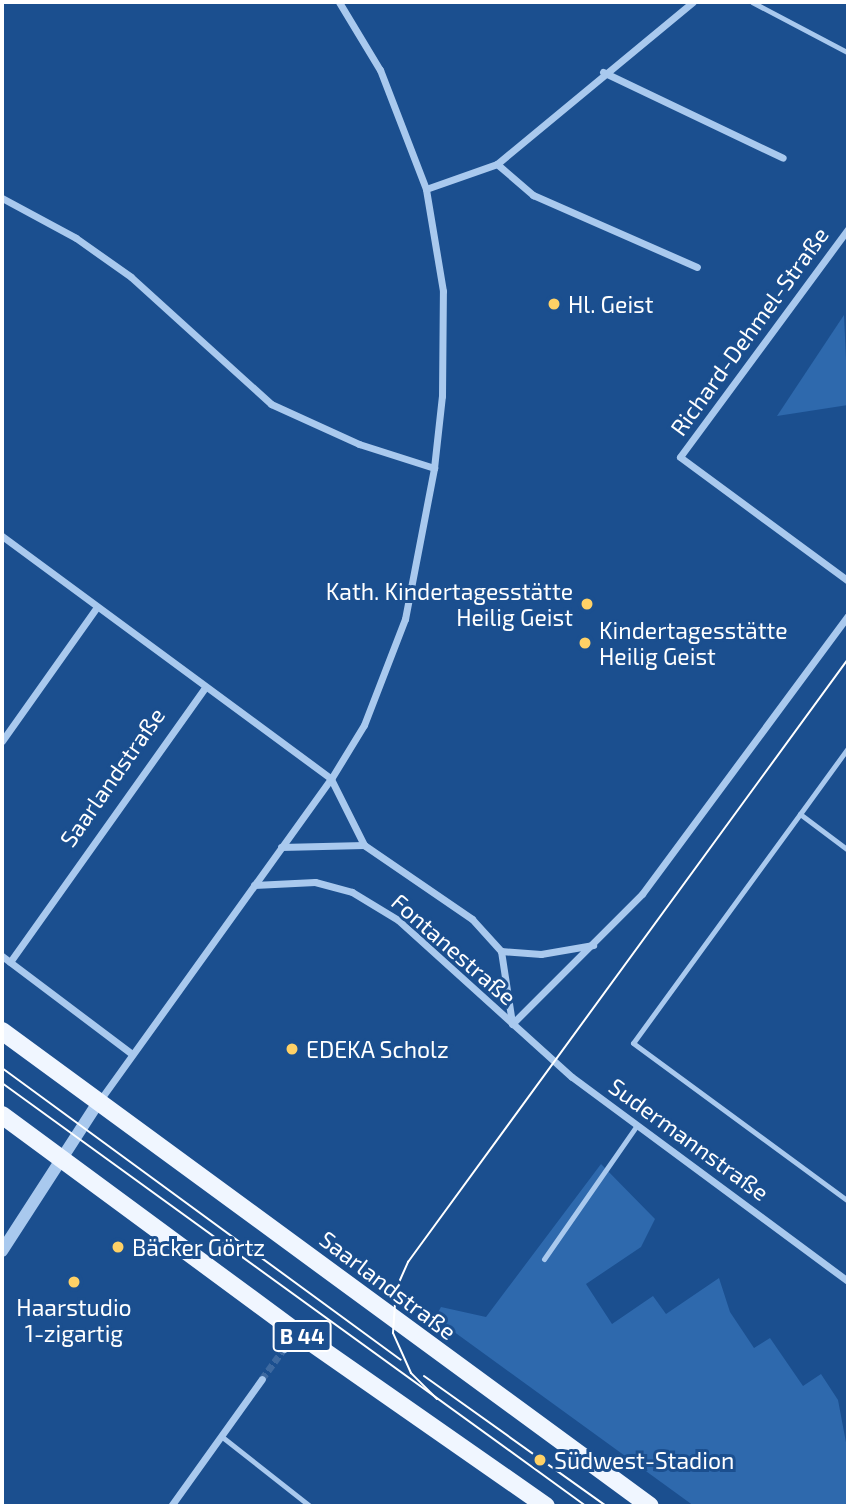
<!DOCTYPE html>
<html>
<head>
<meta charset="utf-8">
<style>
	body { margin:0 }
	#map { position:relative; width:850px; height:1508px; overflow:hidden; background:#1b4f8f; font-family:"Exo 2",sans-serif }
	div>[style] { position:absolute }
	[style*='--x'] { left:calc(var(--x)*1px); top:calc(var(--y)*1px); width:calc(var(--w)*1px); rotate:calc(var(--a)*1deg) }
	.green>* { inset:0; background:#2e69ad }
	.minor-tunnel>* { height:7px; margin-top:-3.5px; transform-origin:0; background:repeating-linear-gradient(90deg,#3d69a0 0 7px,transparent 0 10.5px) }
	.service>* { height:5px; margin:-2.5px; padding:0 2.5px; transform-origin:2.5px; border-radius:2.5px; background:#a9c9ee }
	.minor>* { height:7px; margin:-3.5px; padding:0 3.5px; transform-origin:3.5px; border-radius:3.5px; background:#a9c9ee }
	.tertiary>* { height:12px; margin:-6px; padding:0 6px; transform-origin:6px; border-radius:6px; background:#a9c9ee }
	.primary>* { height:18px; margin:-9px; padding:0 9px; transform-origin:9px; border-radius:9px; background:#f0f6ff }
	.tram>* { height:2px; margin:-1px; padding:0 1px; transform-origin:1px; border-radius:1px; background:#fff }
	.dots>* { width:19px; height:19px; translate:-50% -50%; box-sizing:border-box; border:4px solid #1b4f8f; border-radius:50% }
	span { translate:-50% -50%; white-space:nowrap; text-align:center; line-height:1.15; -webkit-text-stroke:6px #1b4f8f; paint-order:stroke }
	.shield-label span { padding:2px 5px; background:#1b4f8f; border:2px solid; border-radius:5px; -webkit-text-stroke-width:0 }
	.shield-label { font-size:21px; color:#fff; font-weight:700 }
	.poi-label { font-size:23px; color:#fff }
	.left { translate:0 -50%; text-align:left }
	.right { translate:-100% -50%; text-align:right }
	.street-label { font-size:23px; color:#fff }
	.frame { position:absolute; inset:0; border:4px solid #fff; pointer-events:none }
</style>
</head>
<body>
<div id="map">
	<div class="green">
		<i style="clip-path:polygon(844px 315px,848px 405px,777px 416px)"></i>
		<i style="clip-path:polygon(601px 1164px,655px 1219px,641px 1247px,586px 1284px,612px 1324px,653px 1296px,666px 1314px,719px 1278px,730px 1312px,754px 1348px,770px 1338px,803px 1386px,821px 1374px,838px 1400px,848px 1453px,848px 1506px,694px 1506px,435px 1318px,441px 1307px,486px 1317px)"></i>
	</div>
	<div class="minor-tunnel">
		<i style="--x:262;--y:1379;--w:37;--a:-54"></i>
	</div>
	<div class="service">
		<i style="--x:752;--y:2;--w:107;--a:27.8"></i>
		<i style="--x:800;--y:814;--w:82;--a:-54"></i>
		<i style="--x:848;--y:850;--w:60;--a:-143.1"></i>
		<i style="--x:800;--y:814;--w:283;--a:126.1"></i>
		<i style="--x:633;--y:1043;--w:267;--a:36.3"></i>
		<i style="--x:544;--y:1259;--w:163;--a:-55.2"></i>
		<i style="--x:221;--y:1436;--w:113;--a:38.2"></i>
	</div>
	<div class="minor">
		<i style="--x:603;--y:72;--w:199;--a:25.5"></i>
		<i style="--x:497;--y:164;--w:48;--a:40.7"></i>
		<i style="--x:533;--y:195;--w:179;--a:23.7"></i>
		<i style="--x:426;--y:189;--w:75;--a:-19.4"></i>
		<i style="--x:497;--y:164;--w:254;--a:-39.6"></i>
		<i style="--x:2;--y:198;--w:84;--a:28.4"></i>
		<i style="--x:76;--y:238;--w:67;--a:35.3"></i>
		<i style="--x:131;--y:277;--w:189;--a:42.2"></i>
		<i style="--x:271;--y:404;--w:97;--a:24.4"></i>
		<i style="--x:359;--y:444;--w:79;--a:17.7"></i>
		<i style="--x:848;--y:229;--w:283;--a:126.4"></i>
		<i style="--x:680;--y:457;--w:209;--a:36.4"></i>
		<i style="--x:2;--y:536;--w:409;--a:36.4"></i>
		<i style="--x:331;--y:779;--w:74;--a:63.4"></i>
		<i style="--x:2;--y:741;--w:164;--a:-54.7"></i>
		<i style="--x:281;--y:847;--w:83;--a:-1.4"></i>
		<i style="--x:364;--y:845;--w:131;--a:34.4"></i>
		<i style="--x:472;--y:919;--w:43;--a:47.8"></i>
		<i style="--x:501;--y:951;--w:73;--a:81.3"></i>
		<i style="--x:254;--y:885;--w:61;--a:-2.8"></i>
		<i style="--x:315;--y:882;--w:38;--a:15"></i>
		<i style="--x:352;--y:892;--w:54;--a:31.3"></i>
		<i style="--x:398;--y:920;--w:234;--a:42.1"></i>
		<i style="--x:572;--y:1077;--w:343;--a:36.5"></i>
		<i style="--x:501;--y:951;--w:40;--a:4.3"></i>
		<i style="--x:541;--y:954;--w:53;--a:-9.8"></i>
		<i style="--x:2;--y:956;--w:163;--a:37"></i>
		<i style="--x:10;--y:962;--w:336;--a:-54.6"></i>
		<i style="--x:512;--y:1024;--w:184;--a:-45"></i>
		<i style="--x:642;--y:894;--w:346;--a:-53.5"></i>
		<i style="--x:100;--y:1100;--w:395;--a:-54.3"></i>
		<i style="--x:331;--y:779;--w:63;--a:-58.6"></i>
		<i style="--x:364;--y:725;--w:114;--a:-68.9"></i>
		<i style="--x:405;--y:619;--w:154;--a:-79.1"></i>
		<i style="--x:434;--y:468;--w:72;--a:-83.7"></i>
		<i style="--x:442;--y:396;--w:105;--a:-89.5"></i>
		<i style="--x:443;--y:291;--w:103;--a:-99.5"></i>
		<i style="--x:426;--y:189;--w:128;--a:-111.1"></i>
		<i style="--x:380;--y:70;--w:79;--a:-121.1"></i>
		<i style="--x:284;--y:1349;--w:21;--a:-59"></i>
		<i style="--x:171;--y:1506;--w:156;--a:-54.4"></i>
	</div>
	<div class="tertiary">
		<i style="--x:2;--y:1251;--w:175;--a:-57.1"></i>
	</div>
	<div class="primary">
		<i style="--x:2;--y:1031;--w:803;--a:36.24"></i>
		<i style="--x:2;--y:1115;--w:364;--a:36.4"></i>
		<i style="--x:295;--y:1331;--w:306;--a:34.9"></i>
	</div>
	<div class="tram">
		<i style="--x:2;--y:1068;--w:494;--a:36.2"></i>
		<i style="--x:2;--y:1083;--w:721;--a:35.92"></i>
		<i style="--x:424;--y:1376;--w:224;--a:35.5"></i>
		<i style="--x:437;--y:1399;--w:37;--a:-135"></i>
		<i style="--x:411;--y:1373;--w:44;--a:-114.2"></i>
		<i style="--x:393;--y:1333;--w:44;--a:-86.1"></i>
		<i style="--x:396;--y:1289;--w:30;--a:-66"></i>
		<i style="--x:408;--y:1262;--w:746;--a:-53.88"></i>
	</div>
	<div class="dots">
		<i style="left:554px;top:304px;background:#ffd166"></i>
		<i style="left:587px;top:604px;background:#ffd166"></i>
		<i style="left:585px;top:643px;background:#ffd166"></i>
		<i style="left:292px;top:1049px;background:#ffd166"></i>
		<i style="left:118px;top:1247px;background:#ffd166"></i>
		<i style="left:74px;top:1282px;background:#ffd166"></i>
		<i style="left:540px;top:1460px;background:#ffd166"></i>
	</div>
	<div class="shield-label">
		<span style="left:302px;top:1336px">B 44</span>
	</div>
	<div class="poi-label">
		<span class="left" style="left:568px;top:304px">Hl. Geist</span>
		<span class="right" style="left:573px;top:604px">Kath. Kindertagesstätte<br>Heilig Geist</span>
		<span class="left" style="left:599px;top:643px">Kindertagesstätte<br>Heilig Geist</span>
		<span class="left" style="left:306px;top:1049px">EDEKA Scholz</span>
		<span class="left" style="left:132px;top:1247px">Bäcker Görtz</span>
		<span style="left:74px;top:1320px">Haarstudio<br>1-zigartig</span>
		<span class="left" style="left:554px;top:1460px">Südwest-Stadion</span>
	</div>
	<div class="street-label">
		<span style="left:749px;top:331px;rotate:-54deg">Richard-Dehmel-Straße</span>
		<span style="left:112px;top:777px;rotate:-55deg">Saarlandstraße</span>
		<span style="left:454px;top:949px;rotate:41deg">Fontanestraße</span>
		<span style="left:689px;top:1139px;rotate:36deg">Sudermannstraße</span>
		<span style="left:388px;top:1285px;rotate:37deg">Saarlandstraße</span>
	</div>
	<div class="frame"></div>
</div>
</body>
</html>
